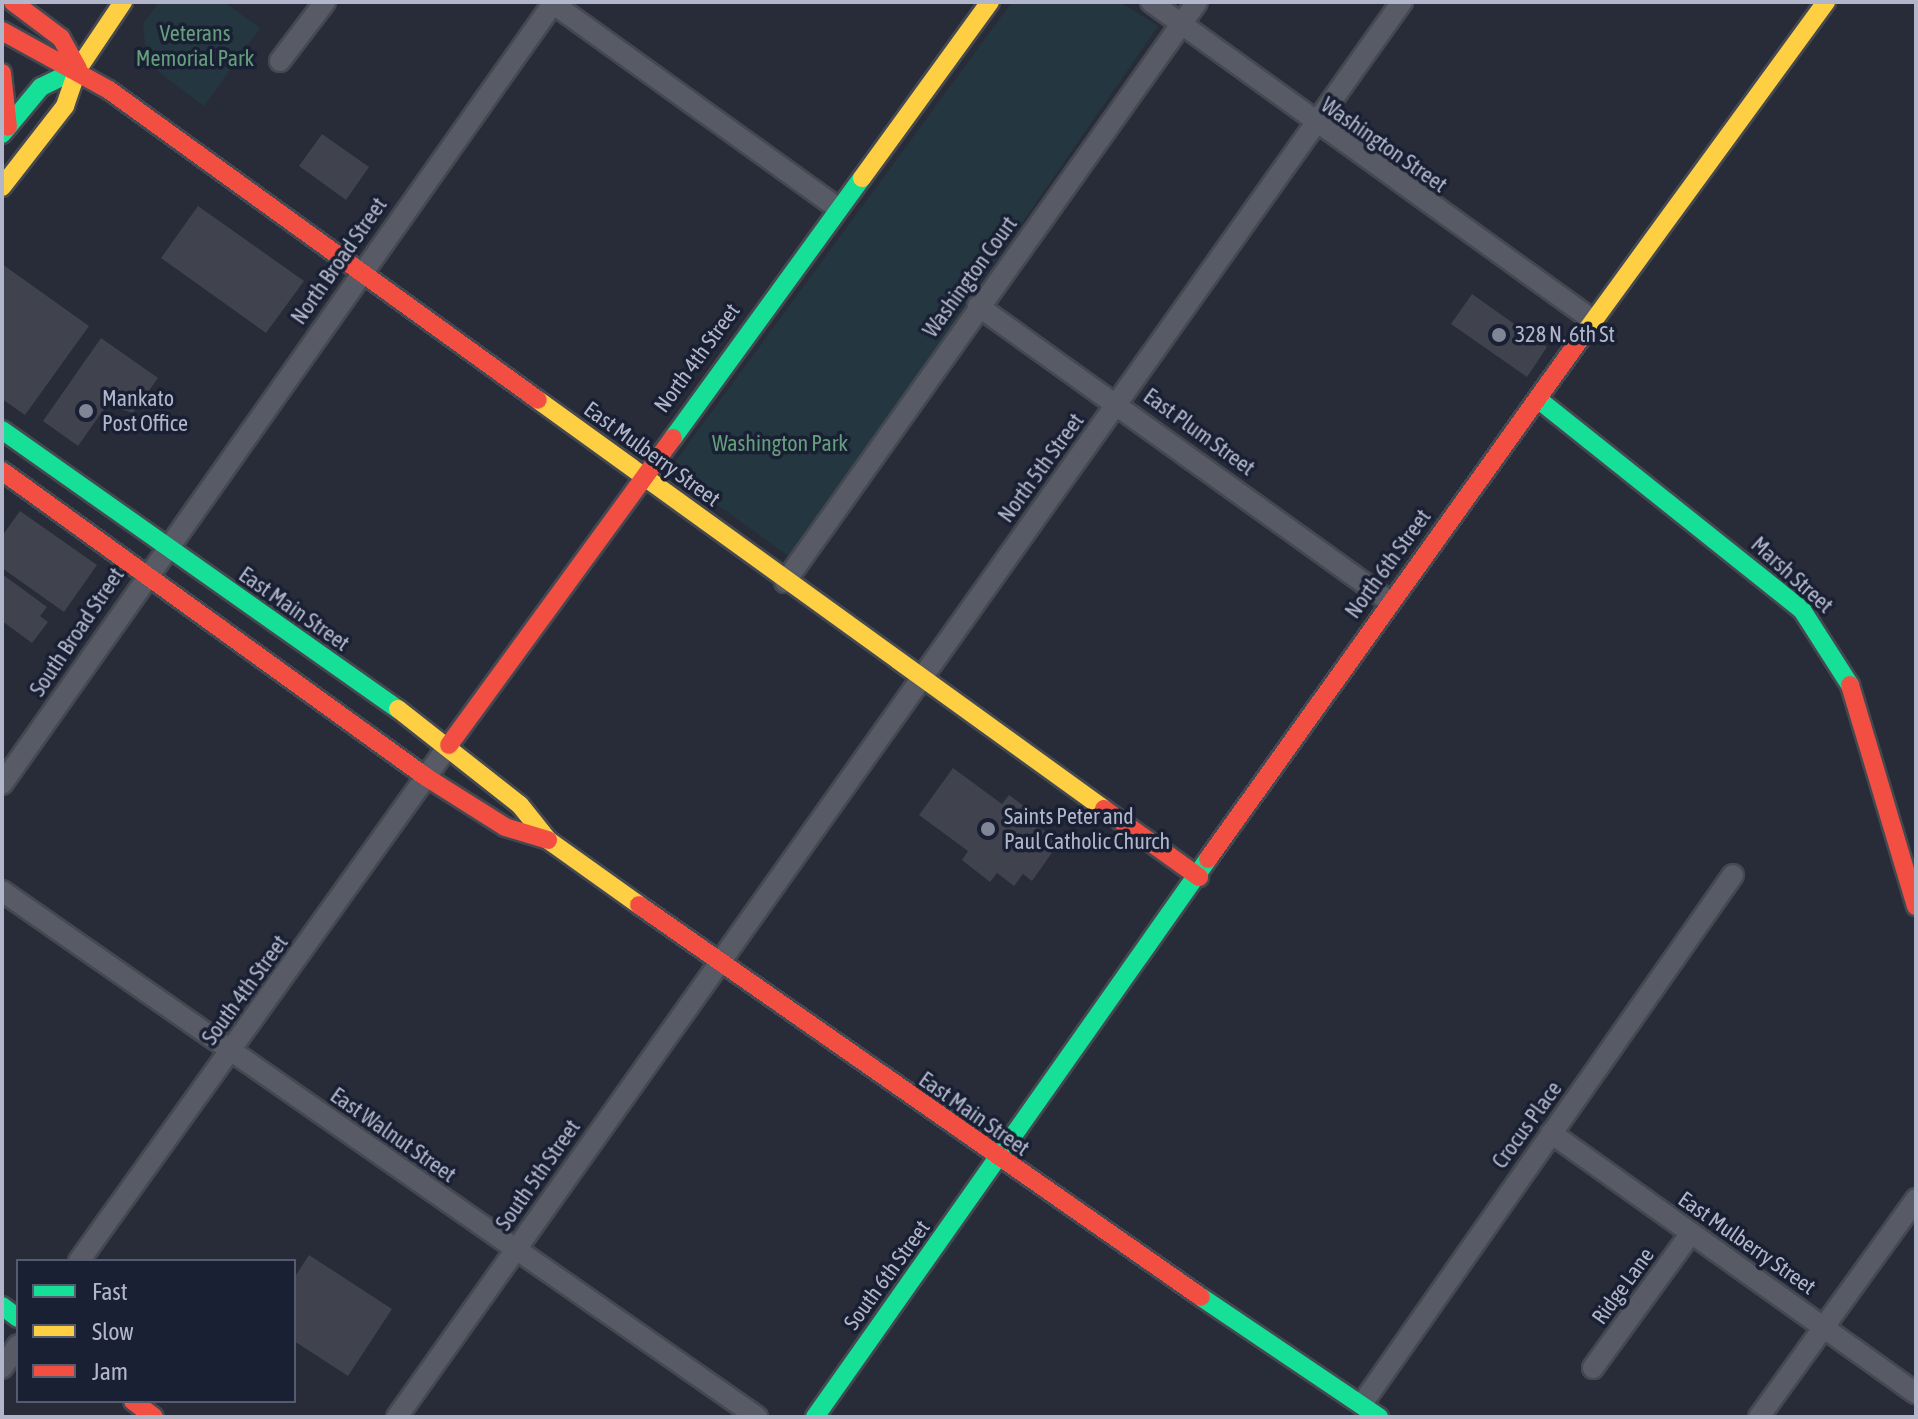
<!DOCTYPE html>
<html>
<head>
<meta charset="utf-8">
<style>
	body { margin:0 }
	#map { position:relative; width:1918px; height:1419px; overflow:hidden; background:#282c38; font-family:"Asap Condensed",sans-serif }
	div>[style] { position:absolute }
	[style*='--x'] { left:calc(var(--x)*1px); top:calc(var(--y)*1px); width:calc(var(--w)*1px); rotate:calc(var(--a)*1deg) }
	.green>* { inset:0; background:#24363f }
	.building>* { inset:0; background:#40424e }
	.roads { filter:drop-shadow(2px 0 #444851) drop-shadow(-2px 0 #444851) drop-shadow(0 2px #444851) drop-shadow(0 -2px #444851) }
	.street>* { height:20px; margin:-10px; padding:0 10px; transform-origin:10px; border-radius:10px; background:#585b66 }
	.fast>* { height:18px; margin:-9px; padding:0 9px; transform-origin:9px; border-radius:9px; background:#16e098 }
	.slow>* { height:18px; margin:-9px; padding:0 9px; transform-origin:9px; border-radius:9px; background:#ffcf43 }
	.jam>* { height:18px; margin:-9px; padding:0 9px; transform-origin:9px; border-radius:9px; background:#f24e42 }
	.dots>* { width:22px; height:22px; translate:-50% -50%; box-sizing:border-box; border:4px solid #1a2034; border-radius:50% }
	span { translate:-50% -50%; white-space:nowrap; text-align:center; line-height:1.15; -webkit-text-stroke:7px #1a2034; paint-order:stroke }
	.park-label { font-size:22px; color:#659e7c }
	.street-label { font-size:22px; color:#b1b6ca }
	.poi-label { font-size:22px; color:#b1b6ca }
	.left { translate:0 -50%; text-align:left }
	.frame { position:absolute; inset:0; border:4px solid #b1b6ca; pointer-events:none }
	.legend { position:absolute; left:16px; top:1259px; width:280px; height:144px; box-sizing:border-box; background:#1a2034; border:2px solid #565c70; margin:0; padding:10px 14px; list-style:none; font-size:24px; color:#b1b6ca }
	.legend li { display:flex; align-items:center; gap:16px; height:40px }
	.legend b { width:40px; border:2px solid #565c70 }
</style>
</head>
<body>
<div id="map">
	<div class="green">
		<i style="clip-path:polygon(159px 2px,224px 2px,260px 28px,204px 106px,147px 63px,143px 24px)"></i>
		<i style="clip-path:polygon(1012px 2px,1120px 2px,1158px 26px,791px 558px,669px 470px)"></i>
	</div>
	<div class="building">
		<i style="clip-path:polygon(322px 134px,369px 167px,346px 200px,299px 166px)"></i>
		<i style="clip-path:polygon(198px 206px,304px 281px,266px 333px,161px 258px)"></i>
		<i style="clip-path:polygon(2px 264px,89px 326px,25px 415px,2px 399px)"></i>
		<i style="clip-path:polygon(1472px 294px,1547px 347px,1527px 377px,1451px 324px)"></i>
		<i style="clip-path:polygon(101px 338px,158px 378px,133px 413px,107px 405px,78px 446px,43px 421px)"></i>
		<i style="clip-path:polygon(20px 511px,97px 565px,64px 612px,2px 568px,2px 536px)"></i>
		<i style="clip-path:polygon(2px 574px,47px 607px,40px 616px,48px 622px,32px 643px,2px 621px)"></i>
		<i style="clip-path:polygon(953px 768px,1002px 804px,1009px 795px,1037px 816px,1032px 824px,1061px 840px,1032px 881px,1023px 874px,1014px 886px,997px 873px,990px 882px,962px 860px,968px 851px,919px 815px)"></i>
		<i style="clip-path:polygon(309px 1255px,392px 1309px,348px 1376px,294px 1341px,294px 1278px)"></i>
	</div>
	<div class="roads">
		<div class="street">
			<i style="--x:551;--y:2;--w:351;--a:35.7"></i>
			<i style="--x:1151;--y:2;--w:546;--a:35.76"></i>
			<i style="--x:280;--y:61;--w:74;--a:-52.7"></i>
			<i style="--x:978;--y:306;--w:506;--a:35.67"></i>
			<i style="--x:785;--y:582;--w:711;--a:-54.61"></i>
			<i style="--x:2;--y:784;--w:957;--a:-54.78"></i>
			<i style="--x:2;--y:891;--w:920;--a:34.86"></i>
			<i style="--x:1551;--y:1133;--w:448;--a:35.5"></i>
			<i style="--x:79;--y:1261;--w:635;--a:-54.36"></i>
			<i style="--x:2;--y:1368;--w:28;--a:-55"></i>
			<i style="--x:1593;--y:1368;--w:167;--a:-54"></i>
			<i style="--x:1362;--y:1404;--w:646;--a:-54.96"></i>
			<i style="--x:397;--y:1417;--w:1736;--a:-54.62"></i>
			<i style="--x:1759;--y:1417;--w:269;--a:-54.2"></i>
		</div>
		<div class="fast">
			<i style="--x:2;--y:134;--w:61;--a:-50.3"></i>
			<i style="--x:41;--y:87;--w:41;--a:-25.9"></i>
			<i style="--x:1539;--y:400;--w:337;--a:38.6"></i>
			<i style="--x:1802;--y:610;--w:89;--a:57.4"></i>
			<i style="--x:2;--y:430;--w:484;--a:35.2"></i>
			<i style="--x:673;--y:438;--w:321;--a:-54"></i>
			<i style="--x:1201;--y:1297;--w:215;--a:34"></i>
			<i style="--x:2;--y:1306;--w:20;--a:37"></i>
			<i style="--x:815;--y:1417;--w:683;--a:-54.84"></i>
		</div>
		<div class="slow">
			<i style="--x:862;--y:178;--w:218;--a:-54"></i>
			<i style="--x:2;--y:187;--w:103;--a:-52.1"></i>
			<i style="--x:65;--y:106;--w:39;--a:-71"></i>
			<i style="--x:78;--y:69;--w:81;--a:-56.1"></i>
			<i style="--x:1578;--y:342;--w:421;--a:-53.9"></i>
			<i style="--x:538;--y:400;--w:698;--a:35.85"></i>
			<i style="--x:398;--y:709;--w:155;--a:38.2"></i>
			<i style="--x:520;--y:805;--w:45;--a:51.3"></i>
			<i style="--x:548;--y:840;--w:112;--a:35.5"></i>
		</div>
		<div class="jam">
			<i style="--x:13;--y:2;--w:60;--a:36.9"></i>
			<i style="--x:61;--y:38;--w:35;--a:61"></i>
			<i style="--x:2;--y:31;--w:122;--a:28.9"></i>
			<i style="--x:109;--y:90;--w:529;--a:35.85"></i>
			<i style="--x:2;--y:73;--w:54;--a:83.7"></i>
			<i style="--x:2;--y:471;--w:523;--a:35.82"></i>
			<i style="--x:426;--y:777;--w:93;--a:32.3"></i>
			<i style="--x:505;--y:827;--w:45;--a:16.8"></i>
			<i style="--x:1850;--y:685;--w:231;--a:73.4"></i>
			<i style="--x:449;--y:745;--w:380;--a:-53.9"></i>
			<i style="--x:1104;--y:809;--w:117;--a:35.6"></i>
			<i style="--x:1208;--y:859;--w:636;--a:-54.41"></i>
			<i style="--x:639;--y:905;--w:685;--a:34.9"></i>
			<i style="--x:133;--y:1401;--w:26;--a:37"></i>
		</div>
	</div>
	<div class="dots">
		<i style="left:1499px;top:335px;background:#818697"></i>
		<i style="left:86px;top:411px;background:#818697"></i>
		<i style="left:988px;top:829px;background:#818697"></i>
	</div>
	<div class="park-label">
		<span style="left:195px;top:46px">Veterans<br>Memorial Park</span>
		<span style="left:780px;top:444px">Washington Park</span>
	</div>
	<div class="street-label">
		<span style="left:1384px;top:145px;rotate:35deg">Washington Street</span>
		<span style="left:339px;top:261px;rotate:-55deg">North Broad Street</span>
		<span style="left:970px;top:277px;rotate:-54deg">Washington Court</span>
		<span style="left:697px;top:358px;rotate:-54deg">North 4th Street</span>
		<span style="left:1199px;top:432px;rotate:36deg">East Plum Street</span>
		<span style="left:652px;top:454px;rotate:36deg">East Mulberry Street</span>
		<span style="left:1041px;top:468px;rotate:-54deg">North 5th Street</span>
		<span style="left:1388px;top:564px;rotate:-54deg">North 6th Street</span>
		<span style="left:1792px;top:575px;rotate:42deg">Marsh Street</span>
		<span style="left:294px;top:609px;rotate:35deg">East Main Street</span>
		<span style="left:77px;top:632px;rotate:-56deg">South Broad Street</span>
		<span style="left:245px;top:990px;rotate:-54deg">South 4th Street</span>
		<span style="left:974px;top:1114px;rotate:35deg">East Main Street</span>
		<span style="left:1527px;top:1125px;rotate:-54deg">Crocus Place</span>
		<span style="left:393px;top:1135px;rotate:35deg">East Walnut Street</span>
		<span style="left:538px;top:1175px;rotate:-55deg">South 5th Street</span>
		<span style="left:1747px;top:1243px;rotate:35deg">East Mulberry Street</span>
		<span style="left:887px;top:1275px;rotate:-54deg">South 6th Street</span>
		<span style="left:1623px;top:1286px;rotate:-54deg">Ridge Lane</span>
	</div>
	<div class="poi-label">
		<span class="left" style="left:1515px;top:335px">328 N. 6th St</span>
		<span class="left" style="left:102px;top:411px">Mankato<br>Post Office</span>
		<span class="left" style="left:1004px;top:829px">Saints Peter and<br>Paul Catholic Church</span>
	</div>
	<div class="frame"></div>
	<ul class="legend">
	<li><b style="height:10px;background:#16e098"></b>Fast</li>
	<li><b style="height:10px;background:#ffcf43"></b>Slow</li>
	<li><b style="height:10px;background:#f24e42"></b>Jam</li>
	</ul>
</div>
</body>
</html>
